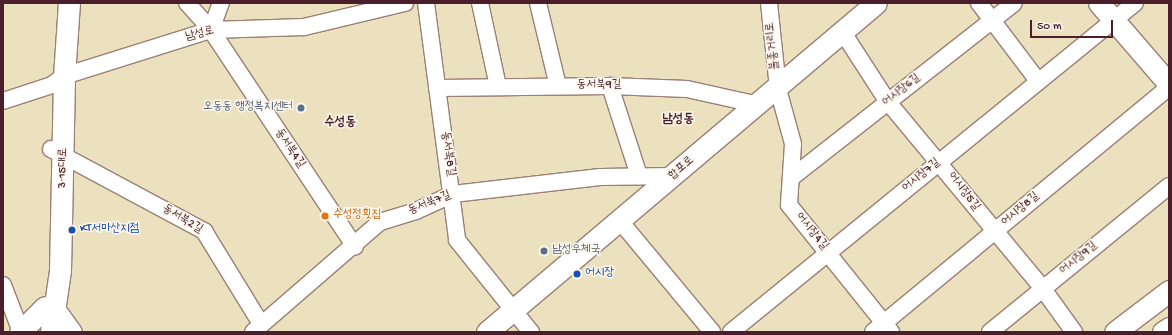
<!DOCTYPE html>
<html>
<head>
<meta charset="utf-8">
<style>
	body { margin:0 }
	#map { position:relative; width:1172px; height:335px; overflow:hidden; background:#ebe1bf; font-family:"Gochi Hand","Poor Story",sans-serif }
	div>[style] { position:absolute }
	[style*='--x'] { left:calc(var(--x)*1px); top:calc(var(--y)*1px); width:calc(var(--w)*1px); rotate:calc(var(--a)*1deg) }
	.roads { filter:drop-shadow(1px 0 #9a8075) drop-shadow(-1px 0 #9a8075) drop-shadow(0 1px #9a8075) drop-shadow(0 -1px #9a8075) }
	.minor>* { height:16px; margin:-8px; padding:0 8px; transform-origin:8px; border-radius:8px; background:#fff }
	.major>* { height:21px; margin:-10.5px; padding:0 10.5px; transform-origin:10.5px; border-radius:10.5px; background:#fff }
	.dots>* { width:11px; height:11px; translate:-50% -50%; box-sizing:border-box; border:2px solid #fbf7ec; border-radius:50% }
	span { translate:-50% -50%; white-space:nowrap; text-align:center; line-height:1.15; -webkit-text-stroke:3px #fbf7ec; paint-order:stroke }
	.street-label { font-size:12px; color:#4a1f2b }
	.service-label { font-size:12px; color:#4e5e75 }
	.right { translate:-100% -50%; text-align:right }
	.left { translate:0 -50%; text-align:left }
	.food-label { font-size:12px; color:#c56008 }
	.transit-label { font-size:12px; color:#164399 }
	.neighbourhood-label { font-size:13px; color:#4a1f2b; font-weight:700 }
	.frame { position:absolute; inset:0; border:4px solid #4a1f2b; pointer-events:none }
	.scale { position:absolute; left:1030px; top:20px; width:83px; height:18px; box-sizing:border-box; border:2px solid #4a1f2b; border-top:0; padding-left:5px; font-size:12px; line-height:14px; white-space:nowrap; color:#4a1f2b; -webkit-text-stroke:3px #fbf7ec; paint-order:stroke }
</style>
</head>
<body>
<div id="map">
	<div class="roads">
		<div class="minor">
			<i style="--x:187;--y:3;--w:36;--a:48"></i>
			<i style="--x:211;--y:30;--w:260;--a:56.4"></i>
			<i style="--x:426;--y:3;--w:239;--a:82.5"></i>
			<i style="--x:457;--y:240;--w:118;--a:51.2"></i>
			<i style="--x:480;--y:3;--w:85;--a:77.8"></i>
			<i style="--x:538;--y:3;--w:85;--a:76.5"></i>
			<i style="--x:769;--y:3;--w:86;--a:84"></i>
			<i style="--x:778;--y:89;--w:57;--a:74.7"></i>
			<i style="--x:793;--y:144;--w:61;--a:93.8"></i>
			<i style="--x:789;--y:205;--w:163;--a:51.2"></i>
			<i style="--x:979;--y:3;--w:98;--a:52.9"></i>
			<i style="--x:211;--y:30;--w:29;--a:-70"></i>
			<i style="--x:842;--y:31;--w:85;--a:57.1"></i>
			<i style="--x:888;--y:102;--w:243;--a:50.3"></i>
			<i style="--x:1043;--y:289;--w:53;--a:54.2"></i>
			<i style="--x:610;--y:86;--w:95;--a:72.1"></i>
			<i style="--x:437;--y:88;--w:173;--a:-0.7"></i>
			<i style="--x:610;--y:86;--w:77;--a:2.2"></i>
			<i style="--x:687;--y:89;--w:74;--a:12.5"></i>
			<i style="--x:3;--y:101;--w:52;--a:-18.1"></i>
			<i style="--x:52;--y:85;--w:15;--a:-37"></i>
			<i style="--x:64;--y:76;--w:154;--a:-17.4"></i>
			<i style="--x:211;--y:30;--w:93;--a:-1.8"></i>
			<i style="--x:304;--y:27;--w:104;--a:-13.4"></i>
			<i style="--x:51;--y:149;--w:174;--a:28.2"></i>
			<i style="--x:204;--y:231;--w:109;--a:58.5"></i>
			<i style="--x:791;--y:178;--w:283;--a:-38.1"></i>
			<i style="--x:620;--y:221;--w:144;--a:50.3"></i>
			<i style="--x:3;--y:285;--w:50;--a:69"></i>
			<i style="--x:253;--y:332;--w:168;--a:-40.9"></i>
			<i style="--x:380;--y:222;--w:38;--a:-17"></i>
			<i style="--x:416;--y:211;--w:41;--a:-24.7"></i>
			<i style="--x:453;--y:194;--w:148;--a:-6.6"></i>
			<i style="--x:600;--y:177;--w:74;--a:-0.8"></i>
			<i style="--x:731;--y:332;--w:521;--a:-39.16"></i>
			<i style="--x:873;--y:332;--w:384;--a:-39.6"></i>
			<i style="--x:990;--y:332;--w:231;--a:-39.2"></i>
		</div>
		<div class="major">
			<i style="--x:1099;--y:3;--w:107;--a:49.2"></i>
			<i style="--x:54;--y:309;--w:29;--a:54"></i>
			<i style="--x:20;--y:332;--w:35;--a:-45"></i>
			<i style="--x:51;--y:332;--w:63;--a:-81.7"></i>
			<i style="--x:60;--y:270;--w:194;--a:-88.8"></i>
			<i style="--x:64;--y:76;--w:73;--a:-86.1"></i>
			<i style="--x:487;--y:332;--w:509;--a:-40.22"></i>
			<i style="--x:1115;--y:332;--w:68;--a:-37.2"></i>
			<i style="--x:1163;--y:332;--w:7;--a:-34"></i>
		</div>
	</div>
	<div class="dots">
		<i style="left:301px;top:108px;background:#5c6f8a"></i>
		<i style="left:325px;top:216px;background:#e8710a"></i>
		<i style="left:72px;top:230px;background:#1a4fb4"></i>
		<i style="left:544px;top:251px;background:#5c6f8a"></i>
		<i style="left:577px;top:274px;background:#1a4fb4"></i>
	</div>
	<div class="street-label">
		<span style="left:200px;top:35px;rotate:-14deg">남성로</span>
		<span style="left:774px;top:46px;rotate:-96deg">불종거리로</span>
		<span style="left:599px;top:86px">동서북9길</span>
		<span style="left:902px;top:91px;rotate:-38deg">어시장6길</span>
		<span style="left:289px;top:149px;rotate:56deg">동서북4길</span>
		<span style="left:447px;top:154px;rotate:82deg">동서북8길</span>
		<span style="left:64px;top:168px;rotate:-88deg">3·15대로</span>
		<span style="left:682px;top:169px;rotate:-40deg">합포로</span>
		<span style="left:922px;top:176px;rotate:-39deg">어시장7길</span>
		<span style="left:963px;top:192px;rotate:53deg">어시장5길</span>
		<span style="left:430px;top:204px;rotate:-22deg">동서북7길</span>
		<span style="left:1021px;top:210px;rotate:-40deg">어시장8길</span>
		<span style="left:182px;top:220px;rotate:31deg">동서북2길</span>
		<span style="left:811px;top:232px;rotate:51deg">어시장4길</span>
		<span style="left:1079px;top:259px;rotate:-39deg">어시장9길</span>
	</div>
	<div class="service-label">
		<span class="right" style="left:293px;top:108px">오동동 행정복지센터</span>
		<span class="left" style="left:552px;top:251px">남성우체국</span>
	</div>
	<div class="food-label">
		<span class="left" style="left:333px;top:216px">수성정횟집</span>
	</div>
	<div class="transit-label">
		<span class="left" style="left:80px;top:230px">KT서마산지점</span>
		<span class="left" style="left:585px;top:274px">어시장</span>
	</div>
	<div class="neighbourhood-label">
		<span style="left:678px;top:120px">남성동</span>
		<span style="left:340px;top:123px">수성동</span>
	</div>
	<div class="frame"></div>
	<div class="scale">50 m</div>
</div>
</body>
</html>
